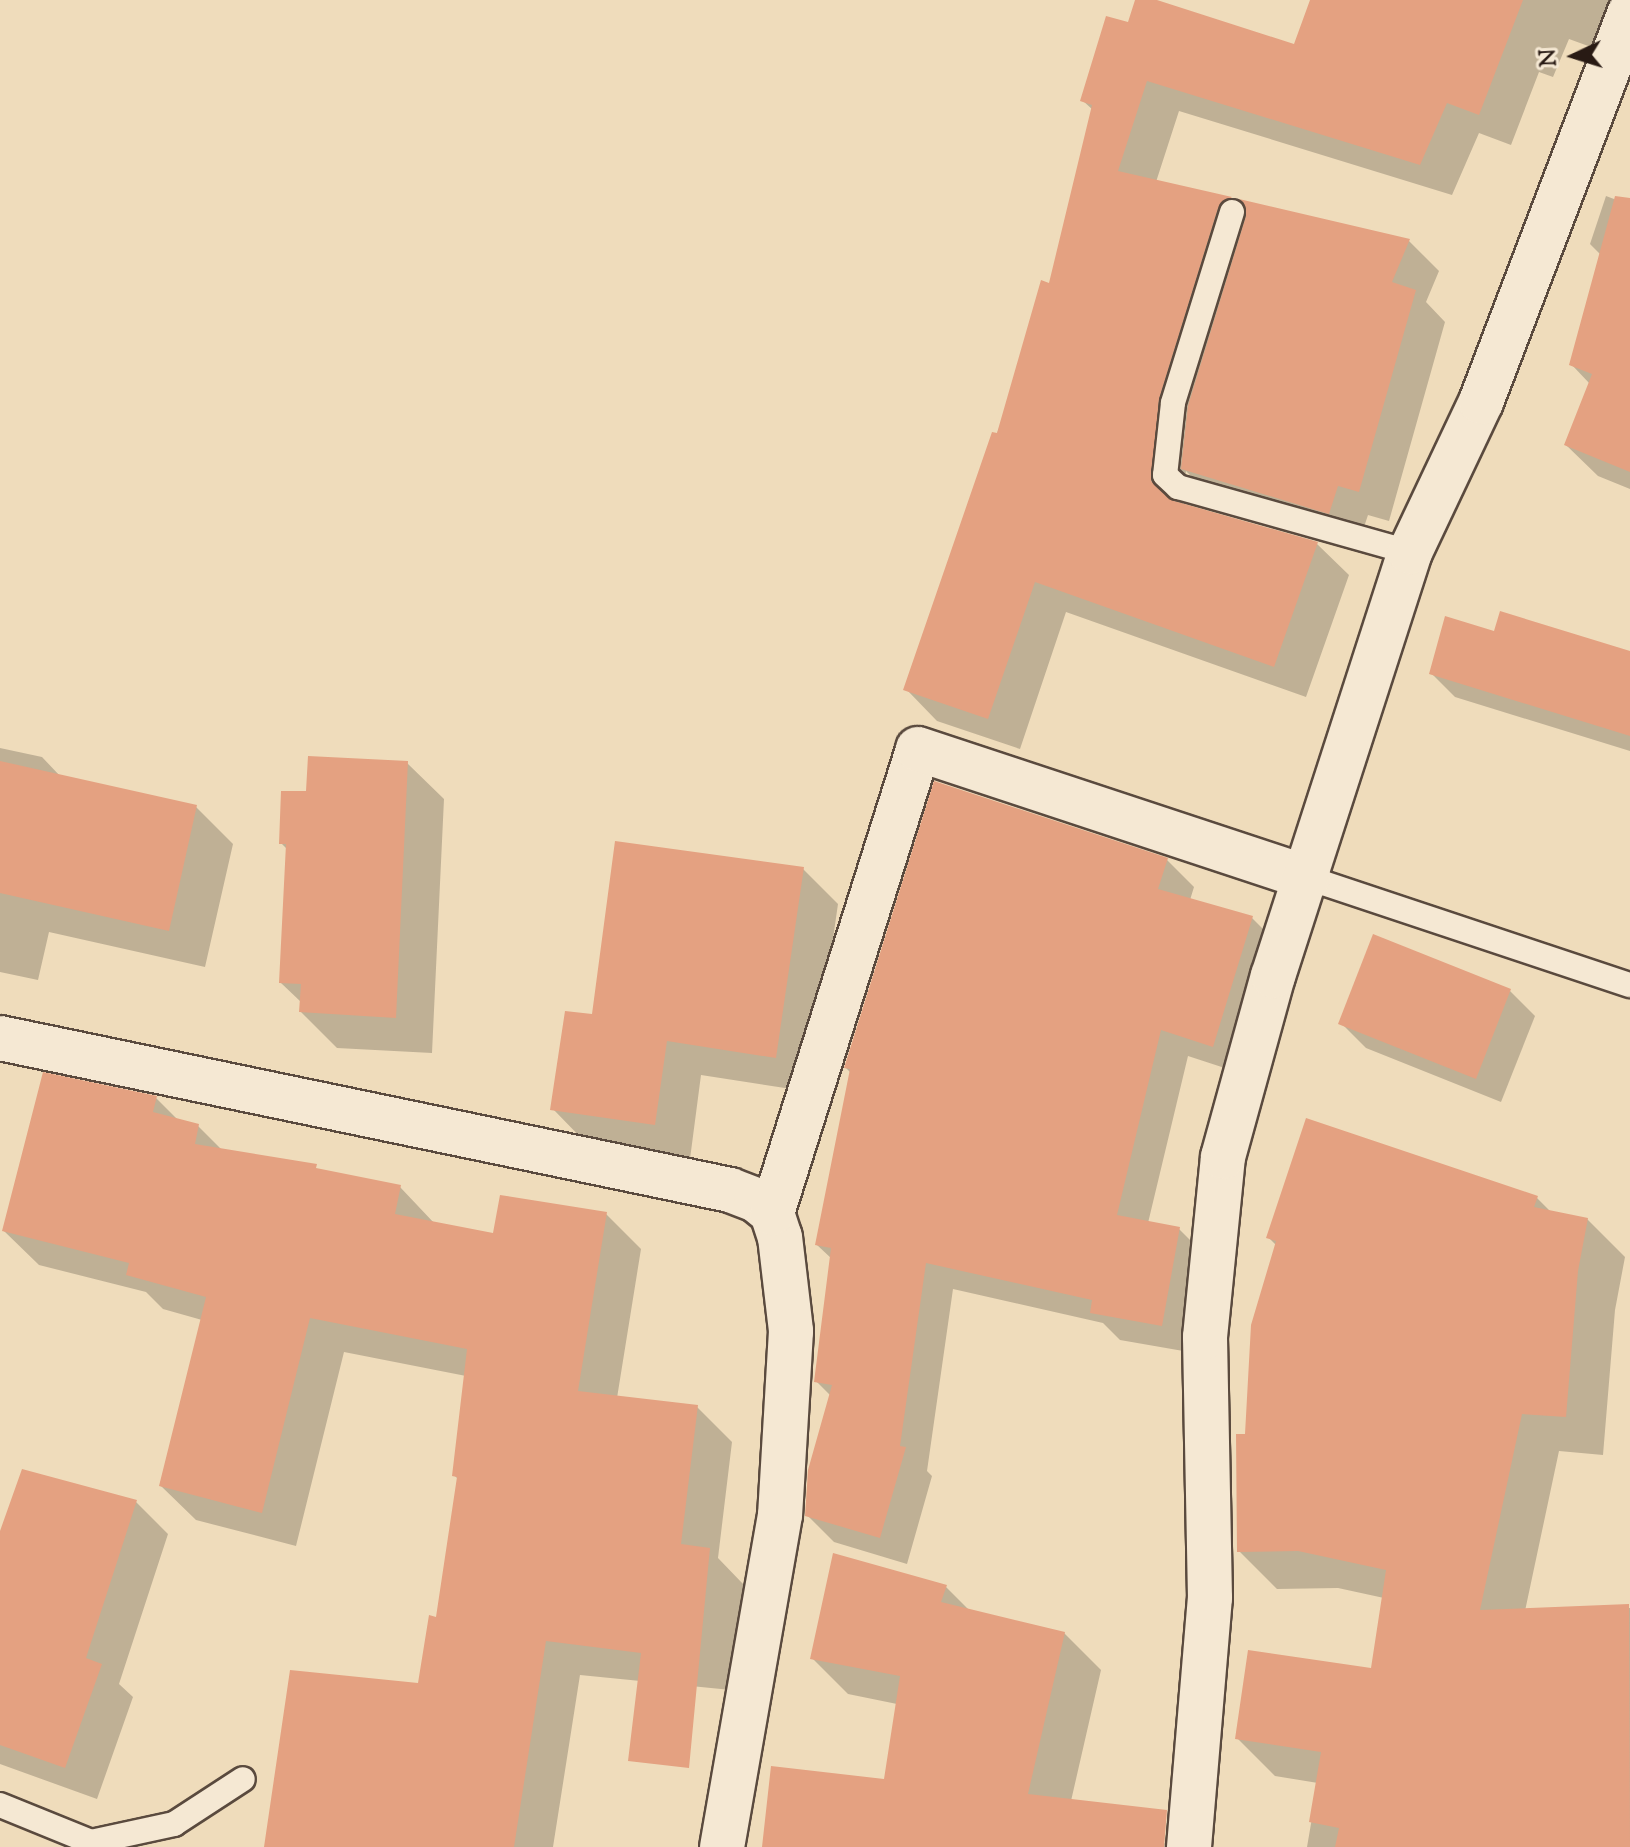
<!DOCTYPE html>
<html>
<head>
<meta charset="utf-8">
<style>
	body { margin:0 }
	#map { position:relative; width:1630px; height:1847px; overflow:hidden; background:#efdcbb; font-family:"Sorts Mill Goudy",serif }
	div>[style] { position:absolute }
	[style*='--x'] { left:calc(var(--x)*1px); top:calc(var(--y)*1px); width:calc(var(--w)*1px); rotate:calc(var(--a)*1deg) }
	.shadow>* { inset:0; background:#0003 }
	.building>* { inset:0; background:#e4a181 }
	.roads { filter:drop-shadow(2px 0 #5a4a3e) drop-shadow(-2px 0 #5a4a3e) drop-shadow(0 2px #5a4a3e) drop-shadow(0 -2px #5a4a3e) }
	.service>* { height:24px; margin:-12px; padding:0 12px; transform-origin:12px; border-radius:12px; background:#f5e8d3 }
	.minor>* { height:44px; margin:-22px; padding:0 22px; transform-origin:22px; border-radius:22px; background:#f5e8d3 }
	span { translate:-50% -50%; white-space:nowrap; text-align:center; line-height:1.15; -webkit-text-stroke:6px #f5e8d3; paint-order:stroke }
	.north { position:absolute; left:1534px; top:16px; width:80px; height:80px; -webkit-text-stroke:6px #f5e8d3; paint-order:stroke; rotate:266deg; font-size:22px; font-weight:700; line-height:32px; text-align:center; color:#281a14 }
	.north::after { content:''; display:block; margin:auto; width:28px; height:36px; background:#281a14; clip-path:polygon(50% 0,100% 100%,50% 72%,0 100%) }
</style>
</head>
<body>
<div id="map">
	<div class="shadow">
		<i style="clip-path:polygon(1137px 0,1295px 47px,1312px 0,1621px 0,1602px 51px,1569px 39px,1553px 77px,1539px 72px,1511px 145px,1479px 133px,1452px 195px,1179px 111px,1156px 182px,1231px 199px,1248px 217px,1242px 202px,1409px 241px,1439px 271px,1426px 302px,1445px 322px,1389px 521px,1368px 515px,1359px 542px,1213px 499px,1186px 471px,1183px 506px,1317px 544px,1349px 575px,1306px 697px,1066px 612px,1020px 749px,937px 721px,906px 689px,1050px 285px,1093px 110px,1082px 100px,1129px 25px)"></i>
		<i style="clip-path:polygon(1606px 196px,1630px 205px,1630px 489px,1598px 476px,1566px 445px,1590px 384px,1571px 364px,1601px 255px,1590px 244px)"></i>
		<i style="clip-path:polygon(1495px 633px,1630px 653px,1630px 751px,1455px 697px,1431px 673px)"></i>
		<i style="clip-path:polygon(0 748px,42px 757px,61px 777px,196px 807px,233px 844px,205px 967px,49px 932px,38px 980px,0 972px)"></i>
		<i style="clip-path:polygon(407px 763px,444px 799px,432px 1053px,337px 1048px,301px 1012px,301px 1002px,281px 983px,288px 850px,281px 843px)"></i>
		<i style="clip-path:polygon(1167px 860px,1194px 887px,1190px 900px,1252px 918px,1279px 945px,1240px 1073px,1188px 1056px,1148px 1223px,1179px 1229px,1206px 1256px,1189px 1352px,1120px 1340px,1103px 1323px,953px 1289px,927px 1471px,932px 1476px,907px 1564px,834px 1542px,807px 1515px,831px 1396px,816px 1381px,832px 1259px,817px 1245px,851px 1073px,846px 1068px)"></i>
		<i style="clip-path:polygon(803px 869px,838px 904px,811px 1092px,701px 1075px,690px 1159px,588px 1145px,553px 1109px,594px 1016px)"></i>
		<i style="clip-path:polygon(1510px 991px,1535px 1016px,1501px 1102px,1366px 1048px,1341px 1023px)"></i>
		<i style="clip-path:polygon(156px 1098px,178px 1120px,198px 1126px,222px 1150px,400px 1187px,435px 1224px,495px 1235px,606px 1214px,641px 1249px,617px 1398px,697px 1407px,732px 1442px,718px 1558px,744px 1585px,731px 1690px,580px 1675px,553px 1847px,276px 1847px,420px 1686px,438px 1619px,459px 1480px,454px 1475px,466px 1376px,344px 1352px,296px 1546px,196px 1520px,161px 1486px,202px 1320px,163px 1309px,146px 1292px,39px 1265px,4px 1231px)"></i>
		<i style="clip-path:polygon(1537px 1198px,1551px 1212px,1587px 1219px,1625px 1257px,1615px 1310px,1603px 1455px,1559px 1451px,1525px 1611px,1630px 1608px,1630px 1847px,1307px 1847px,1318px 1783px,1275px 1776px,1237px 1738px,1373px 1670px,1384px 1598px,1338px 1588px,1277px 1589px,1239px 1551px,1247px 1436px,1277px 1246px,1269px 1238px)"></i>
		<i style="clip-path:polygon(136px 1502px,168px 1534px,119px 1684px,133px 1697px,97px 1799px,0 1764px,0 1537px)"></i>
		<i style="clip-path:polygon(946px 1587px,970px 1611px,1064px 1633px,1101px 1670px,1071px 1801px,1132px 1808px,1168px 1847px,764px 1847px,885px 1781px,897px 1704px,848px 1694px,812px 1658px)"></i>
	</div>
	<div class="building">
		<i style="clip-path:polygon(1135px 0,1157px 0,1294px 44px,1310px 0,1523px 0,1479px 115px,1447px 103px,1420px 165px,1147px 81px,1118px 171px,1232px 197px,1218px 208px,1159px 399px,1151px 481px,1174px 501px,1318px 542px,1274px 667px,1035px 582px,988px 719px,903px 690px,992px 432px,997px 433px,1041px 280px,1049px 283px,1092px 105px,1080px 101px,1106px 16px,1128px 22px)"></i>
		<i style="clip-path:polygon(1615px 196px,1630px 198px,1630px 472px,1564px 445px,1592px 374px,1569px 365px)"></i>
		<i style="clip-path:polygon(1239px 199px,1410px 239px,1392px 282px,1416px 290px,1359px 492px,1338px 486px,1329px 514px,1181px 469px,1188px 406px,1246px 216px)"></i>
		<i style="clip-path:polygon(1500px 611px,1630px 651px,1630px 736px,1429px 674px,1445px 616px,1494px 631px)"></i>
		<i style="clip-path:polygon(308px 756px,408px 761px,396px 1018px,299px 1012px,301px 984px,279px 983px,286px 844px,279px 844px,281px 791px,306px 791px)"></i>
		<i style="clip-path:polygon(0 761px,197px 805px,169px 931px,0 893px)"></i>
		<i style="clip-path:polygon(934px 781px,1168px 858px,1158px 889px,1253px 916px,1213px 1047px,1161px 1030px,1117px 1215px,1180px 1227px,1162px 1326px,1090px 1313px,1092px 1300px,926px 1263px,900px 1446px,906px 1447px,880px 1538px,805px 1516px,808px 1470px,832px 1385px,814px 1382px,831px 1248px,815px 1245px,850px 1069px,844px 1068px)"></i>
		<i style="clip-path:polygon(615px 841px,804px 867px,776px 1058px,667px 1041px,655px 1125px,550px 1110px,565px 1011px,592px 1014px)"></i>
		<i style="clip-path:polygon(1373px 934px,1511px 989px,1476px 1079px,1338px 1024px)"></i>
		<i style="clip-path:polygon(43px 1072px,157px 1096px,153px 1112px,199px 1124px,195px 1144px,317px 1164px,316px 1168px,401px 1185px,395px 1214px,493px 1233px,500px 1195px,607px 1212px,578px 1391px,698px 1405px,681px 1544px,710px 1548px,689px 1768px,628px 1761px,641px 1653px,546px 1641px,514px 1847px,264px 1847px,290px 1670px,418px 1683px,429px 1615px,436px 1617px,457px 1477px,452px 1476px,467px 1349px,310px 1318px,262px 1513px,159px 1486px,206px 1297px,126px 1275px,129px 1263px,2px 1231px)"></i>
		<i style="clip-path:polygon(1306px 1118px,1538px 1196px,1534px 1207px,1588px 1218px,1578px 1271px,1566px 1417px,1522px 1414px,1480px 1610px,1629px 1604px,1630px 1847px,1335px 1847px,1339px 1828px,1309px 1822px,1321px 1752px,1235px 1739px,1248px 1650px,1371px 1668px,1386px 1570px,1298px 1551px,1237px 1552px,1236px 1434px,1245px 1434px,1251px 1325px,1276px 1241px,1266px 1238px)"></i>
		<i style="clip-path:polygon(22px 1469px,137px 1500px,86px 1658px,102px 1664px,65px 1768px,0 1745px,0 1531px)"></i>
		<i style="clip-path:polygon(833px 1553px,947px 1585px,941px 1602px,1065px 1632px,1028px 1794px,1167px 1810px,1164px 1847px,762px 1847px,771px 1766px,884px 1779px,900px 1676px,810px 1659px)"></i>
	</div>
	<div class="roads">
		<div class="service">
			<i style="--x:1232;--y:212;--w:200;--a:107.2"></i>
			<i style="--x:1173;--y:403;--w:72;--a:96.3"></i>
			<i style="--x:1165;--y:475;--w:18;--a:43"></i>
			<i style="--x:1178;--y:487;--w:241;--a:15.7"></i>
			<i style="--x:1308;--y:878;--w:339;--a:18.4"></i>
			<i style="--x:0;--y:1805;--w:98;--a:22.1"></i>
			<i style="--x:91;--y:1842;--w:85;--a:-12.2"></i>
			<i style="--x:174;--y:1824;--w:82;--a:-33.1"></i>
		</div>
		<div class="minor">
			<i style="--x:0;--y:1038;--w:746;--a:11.76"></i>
			<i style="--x:730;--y:1190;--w:28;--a:21"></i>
			<i style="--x:756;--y:1200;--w:21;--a:39"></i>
			<i style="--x:772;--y:1213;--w:25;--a:72"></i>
			<i style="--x:780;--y:1237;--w:95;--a:83.3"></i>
			<i style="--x:791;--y:1331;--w:184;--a:93.4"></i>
			<i style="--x:780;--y:1515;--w:337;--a:99.9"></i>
			<i style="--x:772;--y:1213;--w:486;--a:-72.5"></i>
			<i style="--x:918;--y:749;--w:411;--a:18.3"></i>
			<i style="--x:1189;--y:1847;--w:250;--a:-85.2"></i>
			<i style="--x:1210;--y:1598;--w:261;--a:-91.1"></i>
			<i style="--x:1205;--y:1337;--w:181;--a:-84.3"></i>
			<i style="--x:1223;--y:1157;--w:188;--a:-74.6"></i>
			<i style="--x:1273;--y:976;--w:446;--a:-72.1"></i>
			<i style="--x:1410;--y:552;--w:166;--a:-64.7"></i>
			<i style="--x:1481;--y:402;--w:417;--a:-69.1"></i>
		</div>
	</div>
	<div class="north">N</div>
</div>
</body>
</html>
